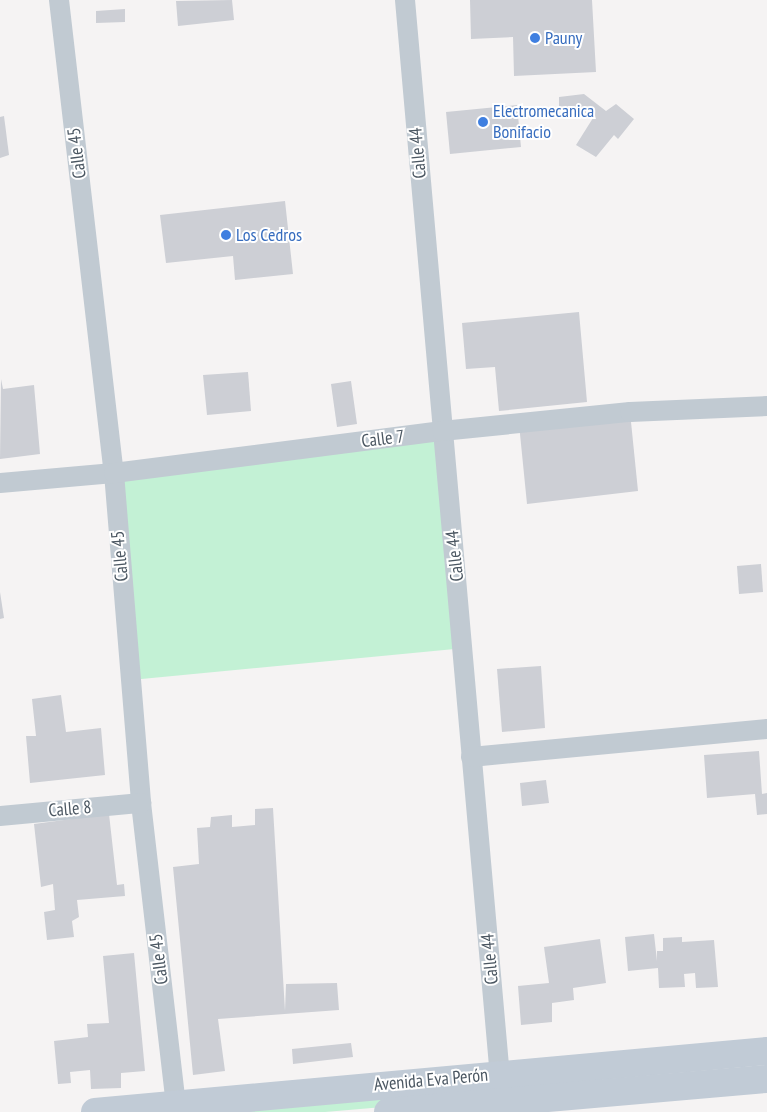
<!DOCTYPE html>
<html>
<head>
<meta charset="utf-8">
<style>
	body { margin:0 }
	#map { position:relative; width:767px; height:1112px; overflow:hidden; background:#f5f3f3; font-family:"PT Sans Narrow",sans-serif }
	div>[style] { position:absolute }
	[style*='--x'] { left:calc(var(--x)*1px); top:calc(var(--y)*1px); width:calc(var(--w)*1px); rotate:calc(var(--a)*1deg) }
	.green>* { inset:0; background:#c3f1d5 }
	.building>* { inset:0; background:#cdcfd5 }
	.street>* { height:20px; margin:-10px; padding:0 10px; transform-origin:10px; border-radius:10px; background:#c1cad2 }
	.secondary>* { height:28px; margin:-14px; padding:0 14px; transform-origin:14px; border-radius:14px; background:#c1cbd6 }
	.dots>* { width:14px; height:14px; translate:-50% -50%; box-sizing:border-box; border:2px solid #fff; border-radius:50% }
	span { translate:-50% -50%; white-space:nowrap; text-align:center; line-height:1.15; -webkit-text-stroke:4px #fff; paint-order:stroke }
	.shop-label { font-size:18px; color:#366cbe }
	.left { translate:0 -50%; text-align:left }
	.street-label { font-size:18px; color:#4a5661 }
</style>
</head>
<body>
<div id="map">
	<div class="green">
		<i style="clip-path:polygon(442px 431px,465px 648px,131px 680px,114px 473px)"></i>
		<i style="clip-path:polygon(464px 1087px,465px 1100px,325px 1112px,204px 1112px)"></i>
	</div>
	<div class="building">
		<i style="clip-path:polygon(232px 0,234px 20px,178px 26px,176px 1px)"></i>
		<i style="clip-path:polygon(470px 0,592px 0,596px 72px,514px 76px,513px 37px,471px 39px)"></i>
		<i style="clip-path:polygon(125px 9px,125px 22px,96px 23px,96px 11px)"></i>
		<i style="clip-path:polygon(584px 94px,606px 111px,616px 104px,634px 119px,618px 139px,614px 135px,596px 157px,576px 145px,593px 118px,579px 108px,559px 111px,559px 97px)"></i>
		<i style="clip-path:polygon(517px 105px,521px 147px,450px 154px,446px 112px)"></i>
		<i style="clip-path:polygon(4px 116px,9px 155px,0 158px,0 117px)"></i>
		<i style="clip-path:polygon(285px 201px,293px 274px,235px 280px,233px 256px,166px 263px,160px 215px)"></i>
		<i style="clip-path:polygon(579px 312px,587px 402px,499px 411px,495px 367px,466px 369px,462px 323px)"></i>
		<i style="clip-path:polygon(248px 372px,251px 411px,207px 415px,203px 375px)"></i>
		<i style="clip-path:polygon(1px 379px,3px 389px,34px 385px,40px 454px,0 459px)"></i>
		<i style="clip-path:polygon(351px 381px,357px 424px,337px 427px,331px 384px)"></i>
		<i style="clip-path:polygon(630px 412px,638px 491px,527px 504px,519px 424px)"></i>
		<i style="clip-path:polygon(761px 564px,763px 592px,739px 594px,737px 566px)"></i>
		<i style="clip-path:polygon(0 592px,4px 618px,0 619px)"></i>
		<i style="clip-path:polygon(541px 666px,545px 728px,502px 732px,497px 669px)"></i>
		<i style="clip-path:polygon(61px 695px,66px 732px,101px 728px,105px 775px,30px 783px,26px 736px,36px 736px,32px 699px)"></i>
		<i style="clip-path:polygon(759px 751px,762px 794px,767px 793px,767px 814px,757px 815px,755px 794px,707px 798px,704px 755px)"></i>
		<i style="clip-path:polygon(546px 780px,549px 803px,522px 806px,520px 783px)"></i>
		<i style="clip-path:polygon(273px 808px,285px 1011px,286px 984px,337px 983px,339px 1010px,218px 1019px,225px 1071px,193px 1075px,173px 867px,199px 864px,197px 828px,210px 827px,211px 817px,232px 815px,232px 827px,255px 825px,255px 809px)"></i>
		<i style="clip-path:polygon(109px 814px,117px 885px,124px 884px,125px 896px,77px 900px,79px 917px,72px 921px,74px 937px,47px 940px,44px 912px,55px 910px,53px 884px,41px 887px,34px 824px)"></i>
		<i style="clip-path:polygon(654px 934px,657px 961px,657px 951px,663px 951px,663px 938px,682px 937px,682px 942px,714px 940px,718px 987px,696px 988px,695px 973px,684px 974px,685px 987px,659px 988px,658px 968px,628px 971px,625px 937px)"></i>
		<i style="clip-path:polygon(600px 939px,606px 983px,573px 988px,574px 1000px,552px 1003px,552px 1022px,521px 1025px,518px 986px,549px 983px,544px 947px)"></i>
		<i style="clip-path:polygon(134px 953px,145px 1071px,121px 1073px,121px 1088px,91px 1089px,90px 1070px,70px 1072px,71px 1083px,58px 1084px,54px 1041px,88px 1037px,87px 1024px,109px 1023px,103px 956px)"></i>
		<i style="clip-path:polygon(351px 1043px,353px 1057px,293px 1064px,292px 1049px)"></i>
	</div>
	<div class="street">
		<i style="--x:59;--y:0;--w:476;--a:83.4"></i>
		<i style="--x:114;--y:473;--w:331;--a:85.3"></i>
		<i style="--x:141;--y:803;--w:311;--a:83.4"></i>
		<i style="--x:405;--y:0;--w:1093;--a:84.96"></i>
		<i style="--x:0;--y:483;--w:114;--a:-5"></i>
		<i style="--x:114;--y:473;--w:331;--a:-7.3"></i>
		<i style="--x:442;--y:431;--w:189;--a:-5.8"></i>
		<i style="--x:630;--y:412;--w:137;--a:-2.5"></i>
		<i style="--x:471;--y:757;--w:297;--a:-5.4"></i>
		<i style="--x:0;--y:816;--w:142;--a:-5.3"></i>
	</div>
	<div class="secondary">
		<i style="--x:95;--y:1112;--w:675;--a:-5.19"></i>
		<i style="--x:388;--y:1112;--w:380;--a:-5"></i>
	</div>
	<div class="dots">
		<i style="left:535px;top:38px;background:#3f7fe0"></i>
		<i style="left:483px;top:122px;background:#3f7fe0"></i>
		<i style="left:226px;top:235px;background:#3f7fe0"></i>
	</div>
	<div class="shop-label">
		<span class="left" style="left:545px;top:38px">Pauny</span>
		<span class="left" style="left:493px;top:122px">Electromecanica<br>Bonifacio</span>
		<span class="left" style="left:236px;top:235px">Los Cedros</span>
	</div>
	<div class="street-label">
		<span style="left:77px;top:153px;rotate:-97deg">Calle 45</span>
		<span style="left:418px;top:153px;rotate:-95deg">Calle 44</span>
		<span style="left:383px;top:439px;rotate:-7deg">Calle 7</span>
		<span style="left:120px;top:556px;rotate:-95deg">Calle 45</span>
		<span style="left:455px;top:556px;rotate:-96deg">Calle 44</span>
		<span style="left:70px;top:809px;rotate:-5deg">Calle 8</span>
		<span style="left:159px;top:959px;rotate:-97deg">Calle 45</span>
		<span style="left:490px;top:959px;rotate:-95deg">Calle 44</span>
		<span style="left:431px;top:1080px;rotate:-5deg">Avenida Eva Perón</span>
	</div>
</div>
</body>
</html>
